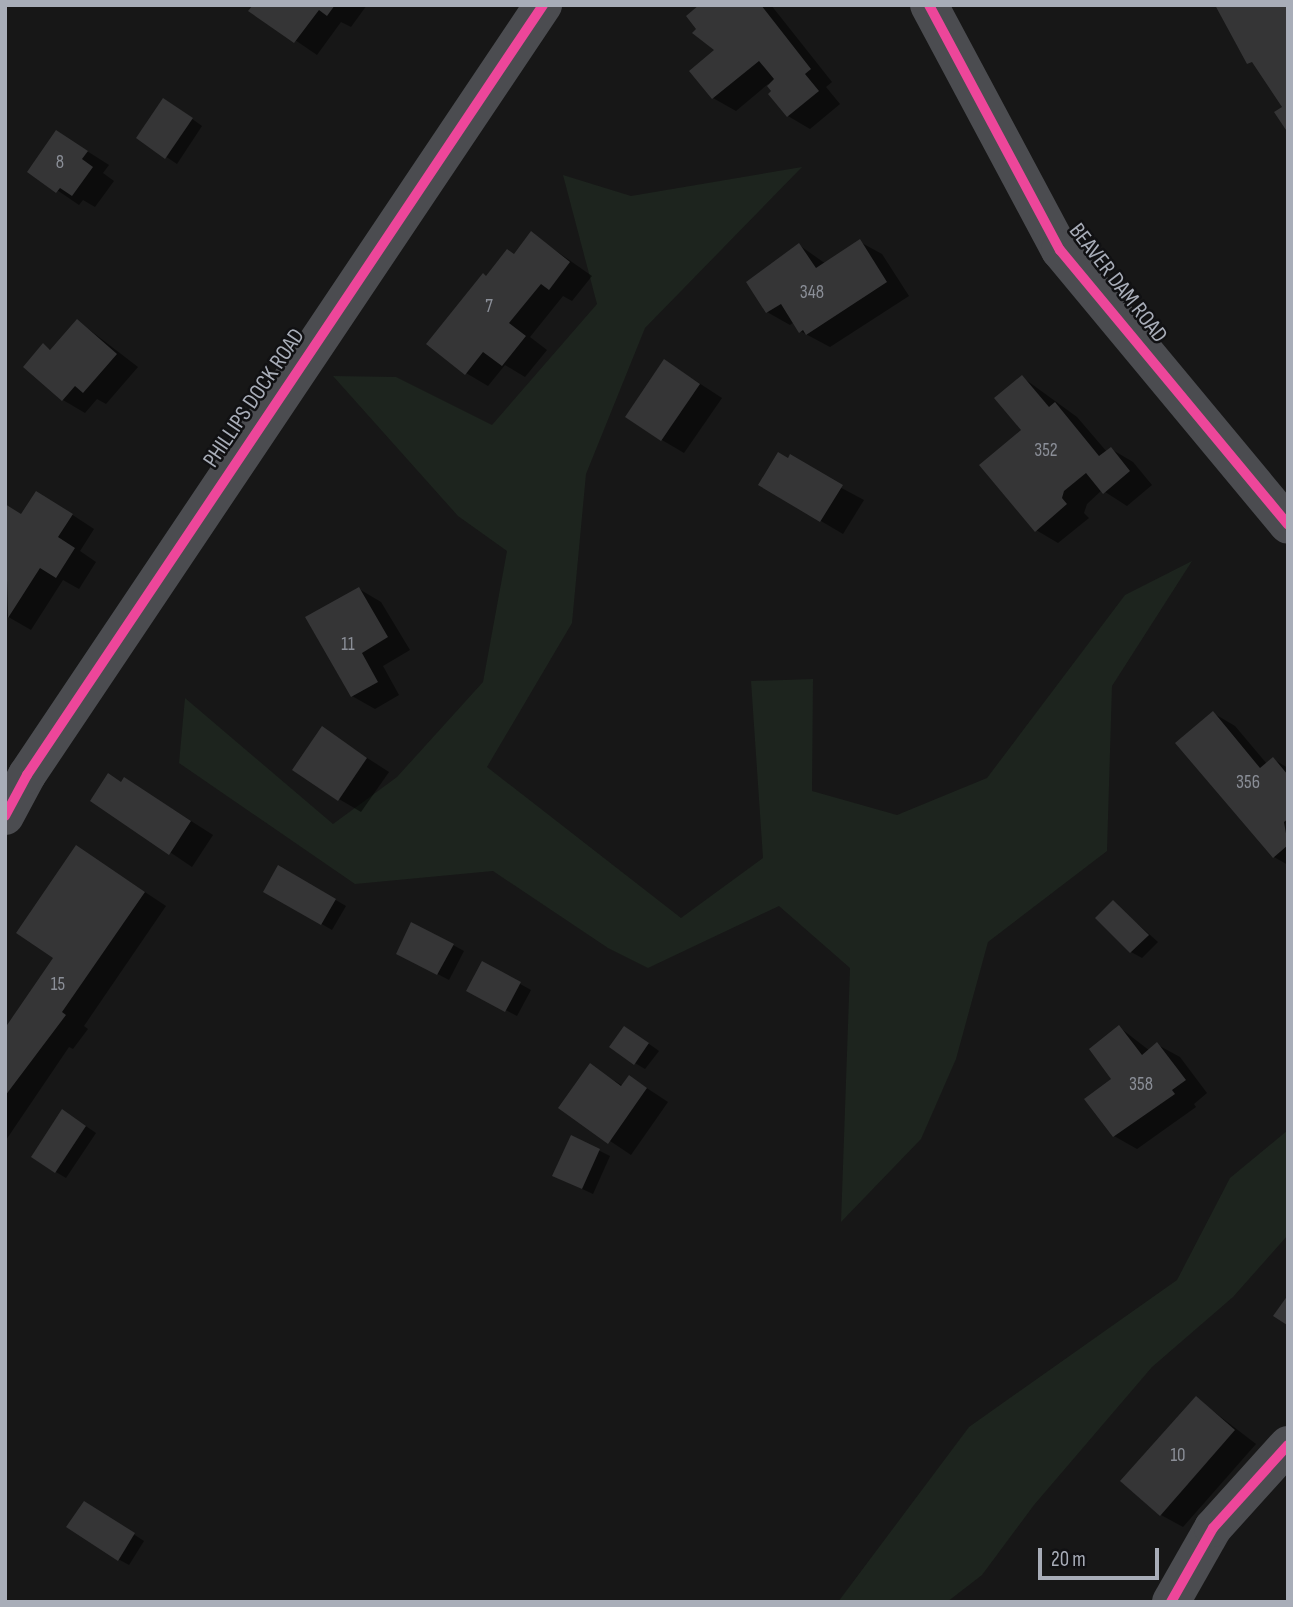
<!DOCTYPE html>
<html>
<head>
<meta charset="utf-8">
<style>
	body { margin:0 }
	#map { position:relative; width:1293px; height:1607px; overflow:hidden; background:#171717; font-family:"Sofia Sans Condensed",sans-serif }
	div>[style] { position:absolute }
	[style*='--x'] { left:calc(var(--x)*1px); top:calc(var(--y)*1px); width:calc(var(--w)*1px); rotate:calc(var(--a)*1deg) }
	.green>* { inset:0; background:#1d241e }
	.shadow>* { inset:0; background:#0007 }
	.building>* { inset:0; background:#353536 }
	.minor>* { height:38px; margin:-19px; padding:0 19px; transform-origin:19px; border-radius:19px; background:#4b4c50 }
	.cycleway>* { height:10px; margin:-5px; padding:0 5px; transform-origin:5px; border-radius:5px; background:#ed469a }
	span { translate:-50% -50%; white-space:nowrap; text-align:center; line-height:1.15; -webkit-text-stroke:5px #111113; paint-order:stroke }
	.number-label { font-size:19px; color:#8b8f98 }
	.number-label span { -webkit-text-stroke-width:0 }
	.street-label { font-size:23px; color:#a8adb8 }
	.frame { position:absolute; inset:0; border:7px solid #a8adb8; pointer-events:none }
	.scale { position:absolute; left:1038px; top:1548px; width:121px; height:32px; box-sizing:border-box; border:4px solid #a8adb8; border-top:0; padding-left:9px; font-size:21px; line-height:24px; white-space:nowrap; color:#a8adb8; -webkit-text-stroke:5px #111113; paint-order:stroke }
</style>
</head>
<body>
<div id="map">
	<div class="green">
		<i style="clip-path:polygon(802px 167px,645px 328px,586px 474px,572px 623px,487px 767px,681px 918px,763px 858px,751px 681px,813px 679px,812px 791px,897px 815px,987px 778px,1125px 595px,1192px 561px,1112px 686px,1107px 851px,988px 942px,956px 1059px,921px 1139px,841px 1222px,850px 968px,779px 906px,648px 968px,608px 948px,493px 871px,355px 884px,179px 763px,185px 698px,333px 824px,397px 777px,483px 682px,507px 551px,458px 516px,333px 376px,396px 377px,492px 425px,597px 304px,563px 175px,631px 196px)"></i>
		<i style="clip-path:polygon(1288px 1130px,1288px 1235px,1233px 1297px,1152px 1367px,1034px 1505px,982px 1575px,947px 1602px,838px 1602px,969px 1427px,1177px 1280px,1230px 1178px)"></i>
	</div>
	<div class="shadow">
		<i style="clip-path:polygon(255px 5px,367px 5px,351px 27px,341px 22px,317px 55px,251px 10px)"></i>
		<i style="clip-path:polygon(702px 5px,771px 5px,832px 82px,826px 87px,840px 104px,810px 129px,788px 116px,768px 84px,736px 111px,713px 98px,691px 71px,717px 50px,699px 30px)"></i>
		<i style="clip-path:polygon(174px 106px,202px 126px,177px 164px,138px 138px)"></i>
		<i style="clip-path:polygon(57px 132px,109px 165px,103px 173px,114px 181px,95px 207px,83px 200px,79px 205px,29px 171px)"></i>
		<i style="clip-path:polygon(532px 234px,592px 276px,572px 301px,563px 296px,530px 337px,547px 350px,525px 377px,505px 365px,488px 386px,466px 373px,487px 277px,515px 255px)"></i>
		<i style="clip-path:polygon(860px 242px,882px 254px,909px 296px,830px 347px,800px 331px,794px 322px,790px 325px,767px 312px,799px 245px,826px 264px)"></i>
		<i style="clip-path:polygon(78px 321px,138px 367px,106px 404px,97px 399px,85px 413px,63px 400px,43px 346px,52px 351px)"></i>
		<i style="clip-path:polygon(665px 361px,722px 398px,684px 453px,662px 440px)"></i>
		<i style="clip-path:polygon(1022px 377px,1077px 417px,1107px 452px,1111px 449px,1133px 462px,1152px 485px,1127px 506px,1102px 490px,1087px 504px,1084px 513px,1089px 518px,1058px 543px,1036px 530px)"></i>
		<i style="clip-path:polygon(789px 460px,864px 500px,843px 534px,760px 485px)"></i>
		<i style="clip-path:polygon(5px 505px,22px 516px,59px 506px,94px 529px,80px 551px,96px 562px,79px 589px,63px 580px,31px 630px,5px 615px)"></i>
		<i style="clip-path:polygon(359px 589px,381px 602px,410px 650px,383px 666px,399px 695px,375px 709px,352px 696px)"></i>
		<i style="clip-path:polygon(1213px 713px,1235px 726px,1267px 764px,1273px 759px,1288px 768px,1288px 865px,1274px 857px)"></i>
		<i style="clip-path:polygon(322px 729px,389px 772px,361px 812px,339px 799px)"></i>
		<i style="clip-path:polygon(122px 784px,147px 793px,213px 835px,192px 867px,93px 800px)"></i>
		<i style="clip-path:polygon(77px 847px,166px 906px,84px 1026px,88px 1029px,73px 1049px,69px 1047px,6px 1140px,5px 1031px,56px 958px)"></i>
		<i style="clip-path:polygon(279px 867px,346px 906px,332px 930px,265px 891px)"></i>
		<i style="clip-path:polygon(1113px 902px,1158px 942px,1142px 958px,1131px 952px)"></i>
		<i style="clip-path:polygon(453px 945px,464px 951px,449px 980px,409px 959px)"></i>
		<i style="clip-path:polygon(482px 963px,531px 990px,517px 1016px,468px 990px)"></i>
		<i style="clip-path:polygon(1119px 1027px,1150px 1051px,1158px 1045px,1180px 1057px,1207px 1093px,1194px 1104px,1196px 1107px,1137px 1149px,1114px 1136px)"></i>
		<i style="clip-path:polygon(635px 1034px,659px 1051px,645px 1069px,635px 1063px)"></i>
		<i style="clip-path:polygon(590px 1066px,623px 1086px,630px 1077px,668px 1102px,631px 1155px,561px 1108px)"></i>
		<i style="clip-path:polygon(74px 1118px,96px 1133px,66px 1178px,56px 1172px)"></i>
		<i style="clip-path:polygon(572px 1137px,610px 1156px,593px 1194px,565px 1181px)"></i>
		<i style="clip-path:polygon(1196px 1398px,1256px 1444px,1183px 1527px,1161px 1515px)"></i>
		<i style="clip-path:polygon(95px 1509px,144px 1541px,129px 1565px,118px 1559px)"></i>
	</div>
	<div class="building">
		<i style="clip-path:polygon(253px 5px,335px 5px,327px 16px,319px 10px,294px 43px,248px 11px)"></i>
		<i style="clip-path:polygon(699px 5px,761px 5px,811px 69px,805px 74px,819px 91px,787px 117px,768px 94px,771px 91px,767px 86px,774px 79px,759px 61px,712px 99px,689px 71px,714px 50px,692px 33px,696px 29px,686px 16px)"></i>
		<i style="clip-path:polygon(1215px 5px,1288px 5px,1288px 133px,1274px 112px,1282px 107px,1252px 62px,1247px 64px)"></i>
		<i style="clip-path:polygon(163px 98px,193px 118px,165px 159px,136px 138px)"></i>
		<i style="clip-path:polygon(56px 130px,88px 151px,82px 159px,93px 167px,72px 196px,60px 188px,56px 193px,27px 172px)"></i>
		<i style="clip-path:polygon(531px 231px,570px 262px,549px 290px,541px 284px,509px 323px,526px 336px,502px 366px,483px 352px,465px 375px,426px 344px,483px 273px,486px 276px,507px 249px,514px 254px)"></i>
		<i style="clip-path:polygon(860px 239px,887px 282px,806px 335px,803px 330px,799px 333px,781px 304px,766px 313px,746px 282px,799px 243px,816px 268px)"></i>
		<i style="clip-path:polygon(77px 319px,117px 354px,83px 393px,75px 386px,62px 401px,23px 367px,43px 343px,50px 350px)"></i>
		<i style="clip-path:polygon(664px 359px,700px 384px,661px 441px,625px 417px)"></i>
		<i style="clip-path:polygon(1022px 375px,1049px 407px,1055px 402px,1099px 456px,1111px 447px,1130px 471px,1103px 494px,1086px 473px,1064px 491px,1062px 498px,1067px 504px,1035px 532px,979px 465px,1021px 430px,994px 398px)"></i>
		<i style="clip-path:polygon(778px 452px,788px 458px,790px 454px,843px 485px,820px 522px,758px 485px)"></i>
		<i style="clip-path:polygon(36px 491px,73px 514px,58px 537px,75px 548px,56px 578px,40px 568px,8px 618px,5px 504px,21px 514px)"></i>
		<i style="clip-path:polygon(359px 587px,388px 637px,362px 653px,378px 682px,351px 697px,305px 617px)"></i>
		<i style="clip-path:polygon(1213px 711px,1260px 768px,1273px 757px,1288px 775px,1288px 819px,1284px 822px,1288px 845px,1273px 858px,1175px 743px)"></i>
		<i style="clip-path:polygon(322px 726px,367px 758px,338px 801px,292px 770px)"></i>
		<i style="clip-path:polygon(108px 773px,121px 782px,124px 777px,191px 821px,169px 855px,90px 801px)"></i>
		<i style="clip-path:polygon(76px 845px,145px 892px,62px 1012px,66px 1015px,5px 1096px,5px 1028px,53px 958px,16px 933px)"></i>
		<i style="clip-path:polygon(278px 865px,336px 899px,321px 925px,263px 892px)"></i>
		<i style="clip-path:polygon(1113px 900px,1149px 935px,1130px 953px,1095px 918px)"></i>
		<i style="clip-path:polygon(411px 922px,454px 944px,437px 975px,396px 954px)"></i>
		<i style="clip-path:polygon(482px 961px,521px 982px,505px 1012px,466px 991px)"></i>
		<i style="clip-path:polygon(1119px 1025px,1142px 1055px,1157px 1042px,1186px 1080px,1172px 1090px,1175px 1094px,1113px 1137px,1084px 1099px,1111px 1079px,1089px 1049px)"></i>
		<i style="clip-path:polygon(624px 1026px,649px 1043px,634px 1065px,609px 1047px)"></i>
		<i style="clip-path:polygon(590px 1063px,621px 1086px,629px 1075px,647px 1088px,608px 1144px,558px 1108px)"></i>
		<i style="clip-path:polygon(62px 1109px,86px 1126px,55px 1173px,31px 1157px)"></i>
		<i style="clip-path:polygon(571px 1135px,600px 1149px,582px 1189px,552px 1176px)"></i>
		<i style="clip-path:polygon(1288px 1295px,1288px 1324px,1287px 1325px,1273px 1316px)"></i>
		<i style="clip-path:polygon(1196px 1396px,1235px 1430px,1160px 1516px,1120px 1481px)"></i>
		<i style="clip-path:polygon(84px 1501px,135px 1533px,118px 1561px,66px 1527px)"></i>
	</div>
	<div class="minor">
		<i style="--x:929;--y:5;--w:278;--a:61.9"></i>
		<i style="--x:1060;--y:250;--w:357;--a:50.3"></i>
		<i style="--x:5;--y:816;--w:47;--a:-61.8"></i>
		<i style="--x:27;--y:775;--w:927;--a:-56.17"></i>
		<i style="--x:1171;--y:1602;--w:85;--a:-60.4"></i>
		<i style="--x:1213;--y:1528;--w:112;--a:-47.9"></i>
	</div>
	<div class="cycleway">
		<i style="--x:929;--y:5;--w:278;--a:61.9"></i>
		<i style="--x:1060;--y:250;--w:357;--a:50.3"></i>
		<i style="--x:5;--y:816;--w:47;--a:-61.8"></i>
		<i style="--x:27;--y:775;--w:927;--a:-56.17"></i>
		<i style="--x:1171;--y:1602;--w:85;--a:-60.4"></i>
		<i style="--x:1213;--y:1528;--w:112;--a:-47.9"></i>
	</div>
	<div class="number-label">
		<span style="left:60px;top:163px">8</span>
		<span style="left:812px;top:293px">348</span>
		<span style="left:489px;top:307px">7</span>
		<span style="left:1046px;top:451px">352</span>
		<span style="left:348px;top:645px">11</span>
		<span style="left:1248px;top:783px">356</span>
		<span style="left:58px;top:985px">15</span>
		<span style="left:1141px;top:1085px">358</span>
		<span style="left:1178px;top:1456px">10</span>
	</div>
	<div class="street-label">
		<span style="left:1118px;top:283px;rotate:52deg">BEAVER DAM ROAD</span>
		<span style="left:254px;top:398px;rotate:-56deg">PHILLIPS DOCK ROAD</span>
	</div>
	<div class="frame"></div>
	<div class="scale">20 m</div>
</div>
</body>
</html>
